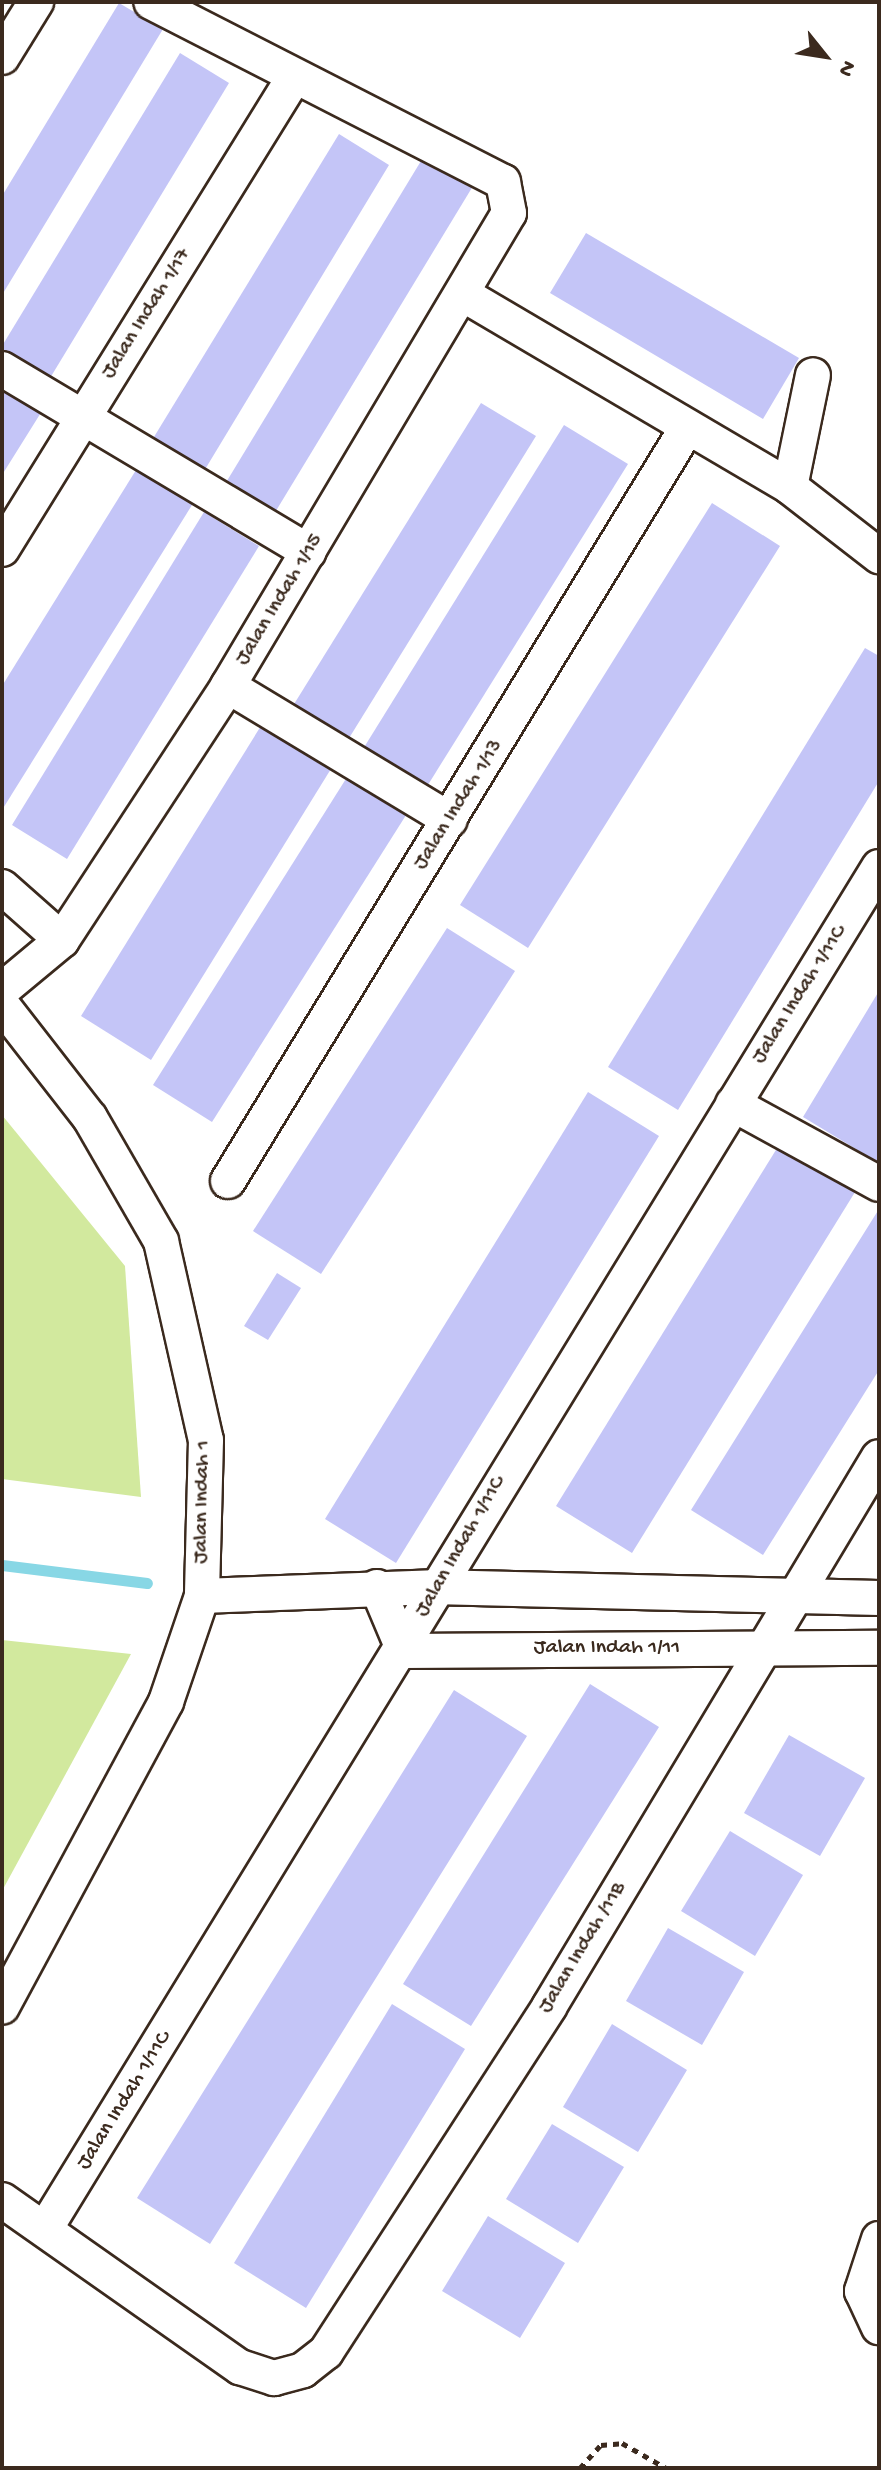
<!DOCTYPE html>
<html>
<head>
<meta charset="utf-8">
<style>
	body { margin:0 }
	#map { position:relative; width:881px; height:2470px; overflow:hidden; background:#fff; font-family:"Gochi Hand",sans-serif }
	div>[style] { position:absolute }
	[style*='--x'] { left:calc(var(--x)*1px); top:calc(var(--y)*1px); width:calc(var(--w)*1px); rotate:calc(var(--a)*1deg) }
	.green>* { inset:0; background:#d2e99e }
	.stream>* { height:11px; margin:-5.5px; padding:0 5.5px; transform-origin:5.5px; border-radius:5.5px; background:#88d7e5 }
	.building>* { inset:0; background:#c4c5f7 }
	.path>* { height:5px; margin-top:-2.5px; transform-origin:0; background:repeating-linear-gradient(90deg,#3b2a1e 0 6px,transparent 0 12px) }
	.roads { filter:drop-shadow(2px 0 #3b2a1e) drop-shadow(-2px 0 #3b2a1e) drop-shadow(0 2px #3b2a1e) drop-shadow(0 -2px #3b2a1e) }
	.minor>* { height:34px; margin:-17px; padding:0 17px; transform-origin:17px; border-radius:17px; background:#fff }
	span { translate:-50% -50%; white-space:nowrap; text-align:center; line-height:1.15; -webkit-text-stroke:6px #fff; paint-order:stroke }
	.street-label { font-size:22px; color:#3b2a1e }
	.frame { position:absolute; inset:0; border:4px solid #3b2a1e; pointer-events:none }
	.north { position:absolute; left:785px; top:16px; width:80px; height:80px; -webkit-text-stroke:6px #fff; paint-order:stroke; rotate:120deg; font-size:22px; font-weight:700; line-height:32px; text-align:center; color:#3b2a1e }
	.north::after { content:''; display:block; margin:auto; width:28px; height:36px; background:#3b2a1e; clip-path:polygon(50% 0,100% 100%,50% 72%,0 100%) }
</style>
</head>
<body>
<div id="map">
	<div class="green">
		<i style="clip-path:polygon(2px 1115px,125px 1266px,141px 1497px,2px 1479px)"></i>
		<i style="clip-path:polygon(2px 1640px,131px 1654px,2px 1891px)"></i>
	</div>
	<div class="stream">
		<i style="--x:2;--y:1565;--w:146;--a:7.1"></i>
	</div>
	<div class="building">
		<i style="clip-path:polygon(119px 3px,163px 29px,2px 295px,2px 196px)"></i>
		<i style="clip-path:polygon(180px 53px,229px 83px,44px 388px,2px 362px,2px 346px)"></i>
		<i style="clip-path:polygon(339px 134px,389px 165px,198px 481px,146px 450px)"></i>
		<i style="clip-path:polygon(424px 156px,473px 186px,268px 524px,219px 494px)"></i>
		<i style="clip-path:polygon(586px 233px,799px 358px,763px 419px,550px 293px)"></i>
		<i style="clip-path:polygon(2px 386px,42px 411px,2px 475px)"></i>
		<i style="clip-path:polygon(481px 403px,536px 436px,346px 743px,291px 709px)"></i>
		<i style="clip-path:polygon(564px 425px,628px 464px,426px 788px,363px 749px)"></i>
		<i style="clip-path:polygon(141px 462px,197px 497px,2px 810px,2px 686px)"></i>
		<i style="clip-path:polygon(712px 503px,780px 546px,528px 948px,460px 905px)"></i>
		<i style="clip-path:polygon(204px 512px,259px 546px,67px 859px,12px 825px)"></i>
		<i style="clip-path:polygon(865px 648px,879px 656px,879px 781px,678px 1110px,608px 1067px)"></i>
		<i style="clip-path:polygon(264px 721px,334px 764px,151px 1060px,81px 1016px)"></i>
		<i style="clip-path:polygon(349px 774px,408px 812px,212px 1122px,153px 1085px)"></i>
		<i style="clip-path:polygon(447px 928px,515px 971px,321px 1274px,253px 1231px)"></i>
		<i style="clip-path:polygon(879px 991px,879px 1163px,803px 1117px)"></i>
		<i style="clip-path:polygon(588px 1092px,659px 1136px,396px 1563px,325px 1519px)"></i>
		<i style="clip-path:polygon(784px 1137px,860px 1184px,632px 1553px,556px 1506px)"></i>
		<i style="clip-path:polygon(879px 1209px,879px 1370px,763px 1555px,691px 1510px)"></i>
		<i style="clip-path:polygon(277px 1273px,301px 1288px,268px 1340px,244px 1326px)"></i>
		<i style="clip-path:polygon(590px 1684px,659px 1727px,471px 2026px,403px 1984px)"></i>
		<i style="clip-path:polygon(454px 1690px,527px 1736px,210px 2244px,137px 2198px)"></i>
		<i style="clip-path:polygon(789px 1735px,865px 1778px,820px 1856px,744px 1813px)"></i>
		<i style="clip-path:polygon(730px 1831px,803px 1875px,755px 1956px,681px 1911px)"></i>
		<i style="clip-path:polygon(668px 1928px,744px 1972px,702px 2045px,626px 2001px)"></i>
		<i style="clip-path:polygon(392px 2004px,465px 2049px,306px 2308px,234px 2263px)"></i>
		<i style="clip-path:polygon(612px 2024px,687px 2070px,638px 2152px,563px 2107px)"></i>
		<i style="clip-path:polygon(552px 2124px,624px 2167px,578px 2243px,506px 2199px)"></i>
		<i style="clip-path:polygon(488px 2216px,565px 2263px,520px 2338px,442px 2291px)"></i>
	</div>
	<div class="path">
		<i style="--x:580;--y:2468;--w:31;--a:-48"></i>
		<i style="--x:601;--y:2445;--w:21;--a:-5"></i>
		<i style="--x:622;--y:2443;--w:51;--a:29.6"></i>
	</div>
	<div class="roads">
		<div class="minor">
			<i style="--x:2;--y:57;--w:65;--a:-58.3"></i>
			<i style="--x:466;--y:296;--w:376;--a:30.5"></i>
			<i style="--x:790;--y:487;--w:113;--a:37.8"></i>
			<i style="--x:2;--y:369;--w:357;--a:30.8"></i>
			<i style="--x:790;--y:487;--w:114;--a:-78.4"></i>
			<i style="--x:2;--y:549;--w:553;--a:-58.24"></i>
			<i style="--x:228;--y:686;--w:259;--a:31.1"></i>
			<i style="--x:2;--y:887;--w:80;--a:41.5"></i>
			<i style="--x:2;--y:990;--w:78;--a:-39.8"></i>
			<i style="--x:62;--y:940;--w:303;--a:-56.8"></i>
			<i style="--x:228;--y:686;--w:550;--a:-59.29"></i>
			<i style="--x:509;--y:213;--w:32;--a:-101"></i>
			<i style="--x:503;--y:182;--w:395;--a:-152.9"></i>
			<i style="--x:2;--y:1005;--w:143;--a:52.1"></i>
			<i style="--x:90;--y:1118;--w:142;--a:60"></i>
			<i style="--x:161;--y:1241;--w:204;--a:77.3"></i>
			<i style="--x:206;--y:1440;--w:156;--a:91.5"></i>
			<i style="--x:202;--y:1596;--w:112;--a:108.8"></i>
			<i style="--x:166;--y:1702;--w:346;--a:118.3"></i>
			<i style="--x:733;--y:1104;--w:166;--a:28.7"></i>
			<i style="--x:228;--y:1181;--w:882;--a:-58.64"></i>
			<i style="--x:377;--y:1587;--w:69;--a:67.1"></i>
			<i style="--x:404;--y:1651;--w:475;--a:-0.4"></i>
			<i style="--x:202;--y:1596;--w:231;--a:-2.2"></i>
			<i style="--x:433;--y:1587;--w:446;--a:1.4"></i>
			<i style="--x:2;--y:2200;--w:291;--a:35.1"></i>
			<i style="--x:240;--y:2367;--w:36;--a:18"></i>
			<i style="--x:274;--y:2378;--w:30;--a:-15"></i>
			<i style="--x:303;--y:2370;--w:29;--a:-38"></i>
			<i style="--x:326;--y:2352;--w:411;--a:-57.1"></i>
			<i style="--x:549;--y:2007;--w:641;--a:-59.04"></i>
			<i style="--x:45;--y:2229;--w:1597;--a:-58.52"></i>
			<i style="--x:879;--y:2239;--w:55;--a:108.1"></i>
			<i style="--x:862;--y:2291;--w:40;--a:65"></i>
		</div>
	</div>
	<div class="street-label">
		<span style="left:147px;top:314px;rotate:-58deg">Jalan Indah 1/17</span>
		<span style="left:280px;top:600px;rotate:-59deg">Jalan Indah 1/15</span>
		<span style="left:459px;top:805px;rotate:-58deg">Jalan Indah 1/13</span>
		<span style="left:800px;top:995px;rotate:-58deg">Jalan Indah 1/11C</span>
		<span style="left:203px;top:1502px;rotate:-89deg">Jalan Indah 1</span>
		<span style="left:461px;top:1547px;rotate:-60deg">Jalan Indah 1/11C</span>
		<span style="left:607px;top:1649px">Jalan Indah 1/11</span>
		<span style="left:583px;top:1948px;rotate:-59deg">Jalan Indah /11B</span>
		<span style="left:125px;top:2101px;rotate:-58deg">Jalan Indah 1/11C</span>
	</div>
	<div class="frame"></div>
	<div class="north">N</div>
</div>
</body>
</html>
